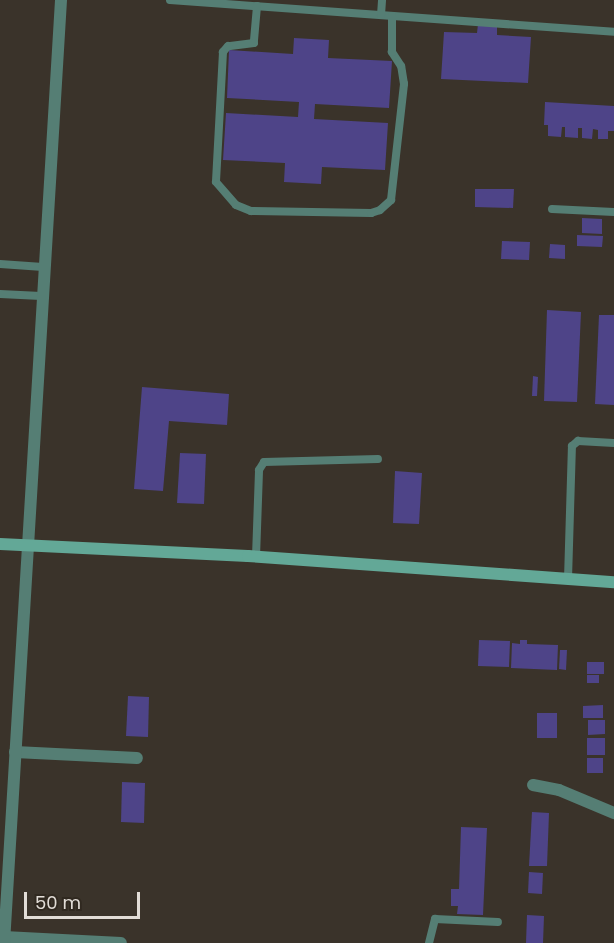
<!DOCTYPE html>
<html>
<head>
<meta charset="utf-8">
<style>
	body { margin:0 }
	#map { position:relative; width:614px; height:943px; overflow:hidden; background:#3a332a; font-family:Poppins,sans-serif }
	div>[style] { position:absolute }
	[style*='--x'] { left:calc(var(--x)*1px); top:calc(var(--y)*1px); width:calc(var(--w)*1px); rotate:calc(var(--a)*1deg) }
	.building>* { inset:0; background:#4e4488 }
	.lane>* { height:8px; margin:-4px; padding:0 4px; transform-origin:4px; border-radius:4px; background:#557e74 }
	.street>* { height:12px; margin:-6px; padding:0 6px; transform-origin:6px; border-radius:6px; background:#557e74 }
	.secondary>* { height:12px; margin:-6px; padding:0 6px; transform-origin:6px; border-radius:6px; background:#63a897 }
	span { translate:-50% -50%; white-space:nowrap; text-align:center; line-height:1.15; -webkit-text-stroke:4.5px #302920; paint-order:stroke }
	.scale { position:absolute; left:24px; top:892px; width:116px; height:27px; box-sizing:border-box; border:3px solid #e2ddd7; border-top:0; padding-left:8px; font-size:18px; line-height:21px; white-space:nowrap; color:#e2ddd7; -webkit-text-stroke:4px #302920; paint-order:stroke }
</style>
</head>
<body>
<div id="map">
	<div class="building">
		<i style="clip-path:polygon(478px 24px,497px 25px,497px 35px,531px 37px,528px 83px,441px 79px,444px 32px,477px 33px)"></i>
		<i style="clip-path:polygon(294px 38px,329px 40px,328px 58px,392px 61px,389px 108px,315px 104px,314px 119px,388px 123px,385px 170px,322px 167px,321px 184px,284px 182px,285px 163px,223px 160px,226px 113px,298px 117px,299px 102px,227px 98px,229px 50px,293px 54px)"></i>
		<i style="clip-path:polygon(545px 102px,614px 106px,614px 131px,608px 131px,608px 139px,598px 139px,598px 130px,593px 129px,592px 139px,582px 138px,582px 128px,578px 128px,578px 138px,565px 137px,565px 127px,562px 127px,561px 137px,548px 136px,548px 125px,544px 125px)"></i>
		<i style="clip-path:polygon(475px 189px,514px 189px,513px 208px,475px 207px)"></i>
		<i style="clip-path:polygon(582px 218px,602px 219px,602px 234px,582px 233px)"></i>
		<i style="clip-path:polygon(577px 235px,603px 236px,602px 247px,577px 246px)"></i>
		<i style="clip-path:polygon(502px 241px,530px 242px,529px 260px,501px 259px)"></i>
		<i style="clip-path:polygon(550px 244px,565px 245px,565px 259px,549px 258px)"></i>
		<i style="clip-path:polygon(547px 310px,581px 312px,577px 402px,544px 401px)"></i>
		<i style="clip-path:polygon(599px 315px,614px 315px,614px 405px,595px 404px)"></i>
		<i style="clip-path:polygon(533px 376px,538px 377px,537px 396px,532px 396px)"></i>
		<i style="clip-path:polygon(142px 387px,229px 394px,227px 425px,169px 421px,163px 491px,134px 489px)"></i>
		<i style="clip-path:polygon(180px 453px,206px 454px,204px 504px,177px 503px)"></i>
		<i style="clip-path:polygon(395px 471px,422px 473px,419px 524px,393px 523px)"></i>
		<i style="clip-path:polygon(479px 640px,510px 641px,509px 667px,478px 666px)"></i>
		<i style="clip-path:polygon(520px 640px,527px 640px,527px 644px,558px 645px,557px 670px,511px 668px,512px 643px,520px 644px)"></i>
		<i style="clip-path:polygon(560px 650px,567px 650px,566px 670px,559px 669px)"></i>
		<i style="clip-path:polygon(587px 662px,604px 662px,604px 674px,587px 674px)"></i>
		<i style="clip-path:polygon(587px 675px,599px 675px,599px 683px,587px 683px)"></i>
		<i style="clip-path:polygon(128px 696px,149px 697px,148px 737px,126px 736px)"></i>
		<i style="clip-path:polygon(603px 705px,603px 718px,583px 718px,583px 706px)"></i>
		<i style="clip-path:polygon(537px 713px,557px 713px,557px 738px,537px 738px)"></i>
		<i style="clip-path:polygon(588px 720px,605px 720px,605px 734px,588px 735px)"></i>
		<i style="clip-path:polygon(587px 738px,605px 738px,605px 755px,587px 755px)"></i>
		<i style="clip-path:polygon(587px 758px,603px 758px,603px 773px,587px 773px)"></i>
		<i style="clip-path:polygon(122px 782px,145px 783px,144px 823px,121px 822px)"></i>
		<i style="clip-path:polygon(532px 812px,549px 813px,547px 866px,529px 866px)"></i>
		<i style="clip-path:polygon(461px 827px,487px 828px,483px 915px,457px 914px,458px 906px,451px 906px,451px 889px,459px 889px)"></i>
		<i style="clip-path:polygon(529px 872px,543px 873px,542px 894px,528px 893px)"></i>
		<i style="clip-path:polygon(527px 915px,544px 916px,543px 943px,526px 943px)"></i>
	</div>
	<div class="lane">
		<i style="--x:170;--y:0;--w:445;--a:4.1"></i>
		<i style="--x:257;--y:6;--w:37;--a:95"></i>
		<i style="--x:254;--y:43;--w:26;--a:173"></i>
		<i style="--x:228;--y:46;--w:8;--a:130"></i>
		<i style="--x:223;--y:52;--w:130;--a:93.1"></i>
		<i style="--x:216;--y:182;--w:30;--a:49"></i>
		<i style="--x:236;--y:205;--w:16;--a:22"></i>
		<i style="--x:251;--y:211;--w:120;--a:1"></i>
		<i style="--x:371;--y:213;--w:9;--a:-18"></i>
		<i style="--x:380;--y:210;--w:15;--a:-42"></i>
		<i style="--x:391;--y:200;--w:117;--a:-83.6"></i>
		<i style="--x:404;--y:84;--w:18;--a:-99"></i>
		<i style="--x:401;--y:66;--w:17;--a:-123"></i>
		<i style="--x:392;--y:52;--w:36;--a:-90"></i>
		<i style="--x:381;--y:15;--w:15;--a:-86"></i>
		<i style="--x:552;--y:209;--w:62;--a:2.8"></i>
		<i style="--x:0;--y:264;--w:43;--a:4"></i>
		<i style="--x:0;--y:294;--w:41;--a:2.8"></i>
		<i style="--x:256;--y:557;--w:87;--a:-88"></i>
		<i style="--x:259;--y:470;--w:9;--a:-58"></i>
		<i style="--x:264;--y:462;--w:114;--a:-1.5"></i>
		<i style="--x:568;--y:579;--w:133;--a:-88.3"></i>
		<i style="--x:572;--y:446;--w:8;--a:-40"></i>
		<i style="--x:578;--y:441;--w:36;--a:3"></i>
		<i style="--x:429;--y:943;--w:25;--a:-76"></i>
		<i style="--x:435;--y:919;--w:63;--a:2.7"></i>
	</div>
	<div class="street">
		<i style="--x:15;--y:752;--w:122;--a:2.8"></i>
		<i style="--x:533;--y:785;--w:26;--a:11"></i>
		<i style="--x:559;--y:790;--w:60;--a:22.7"></i>
		<i style="--x:4;--y:937;--w:117;--a:2.9"></i>
		<i style="--x:4;--y:943;--w:945;--a:-86.54"></i>
	</div>
	<div class="secondary">
		<i style="--x:0;--y:544;--w:248;--a:2.8"></i>
		<i style="--x:248;--y:556;--w:367;--a:4.1"></i>
	</div>
	<div class="scale">50 m</div>
</div>
</body>
</html>
